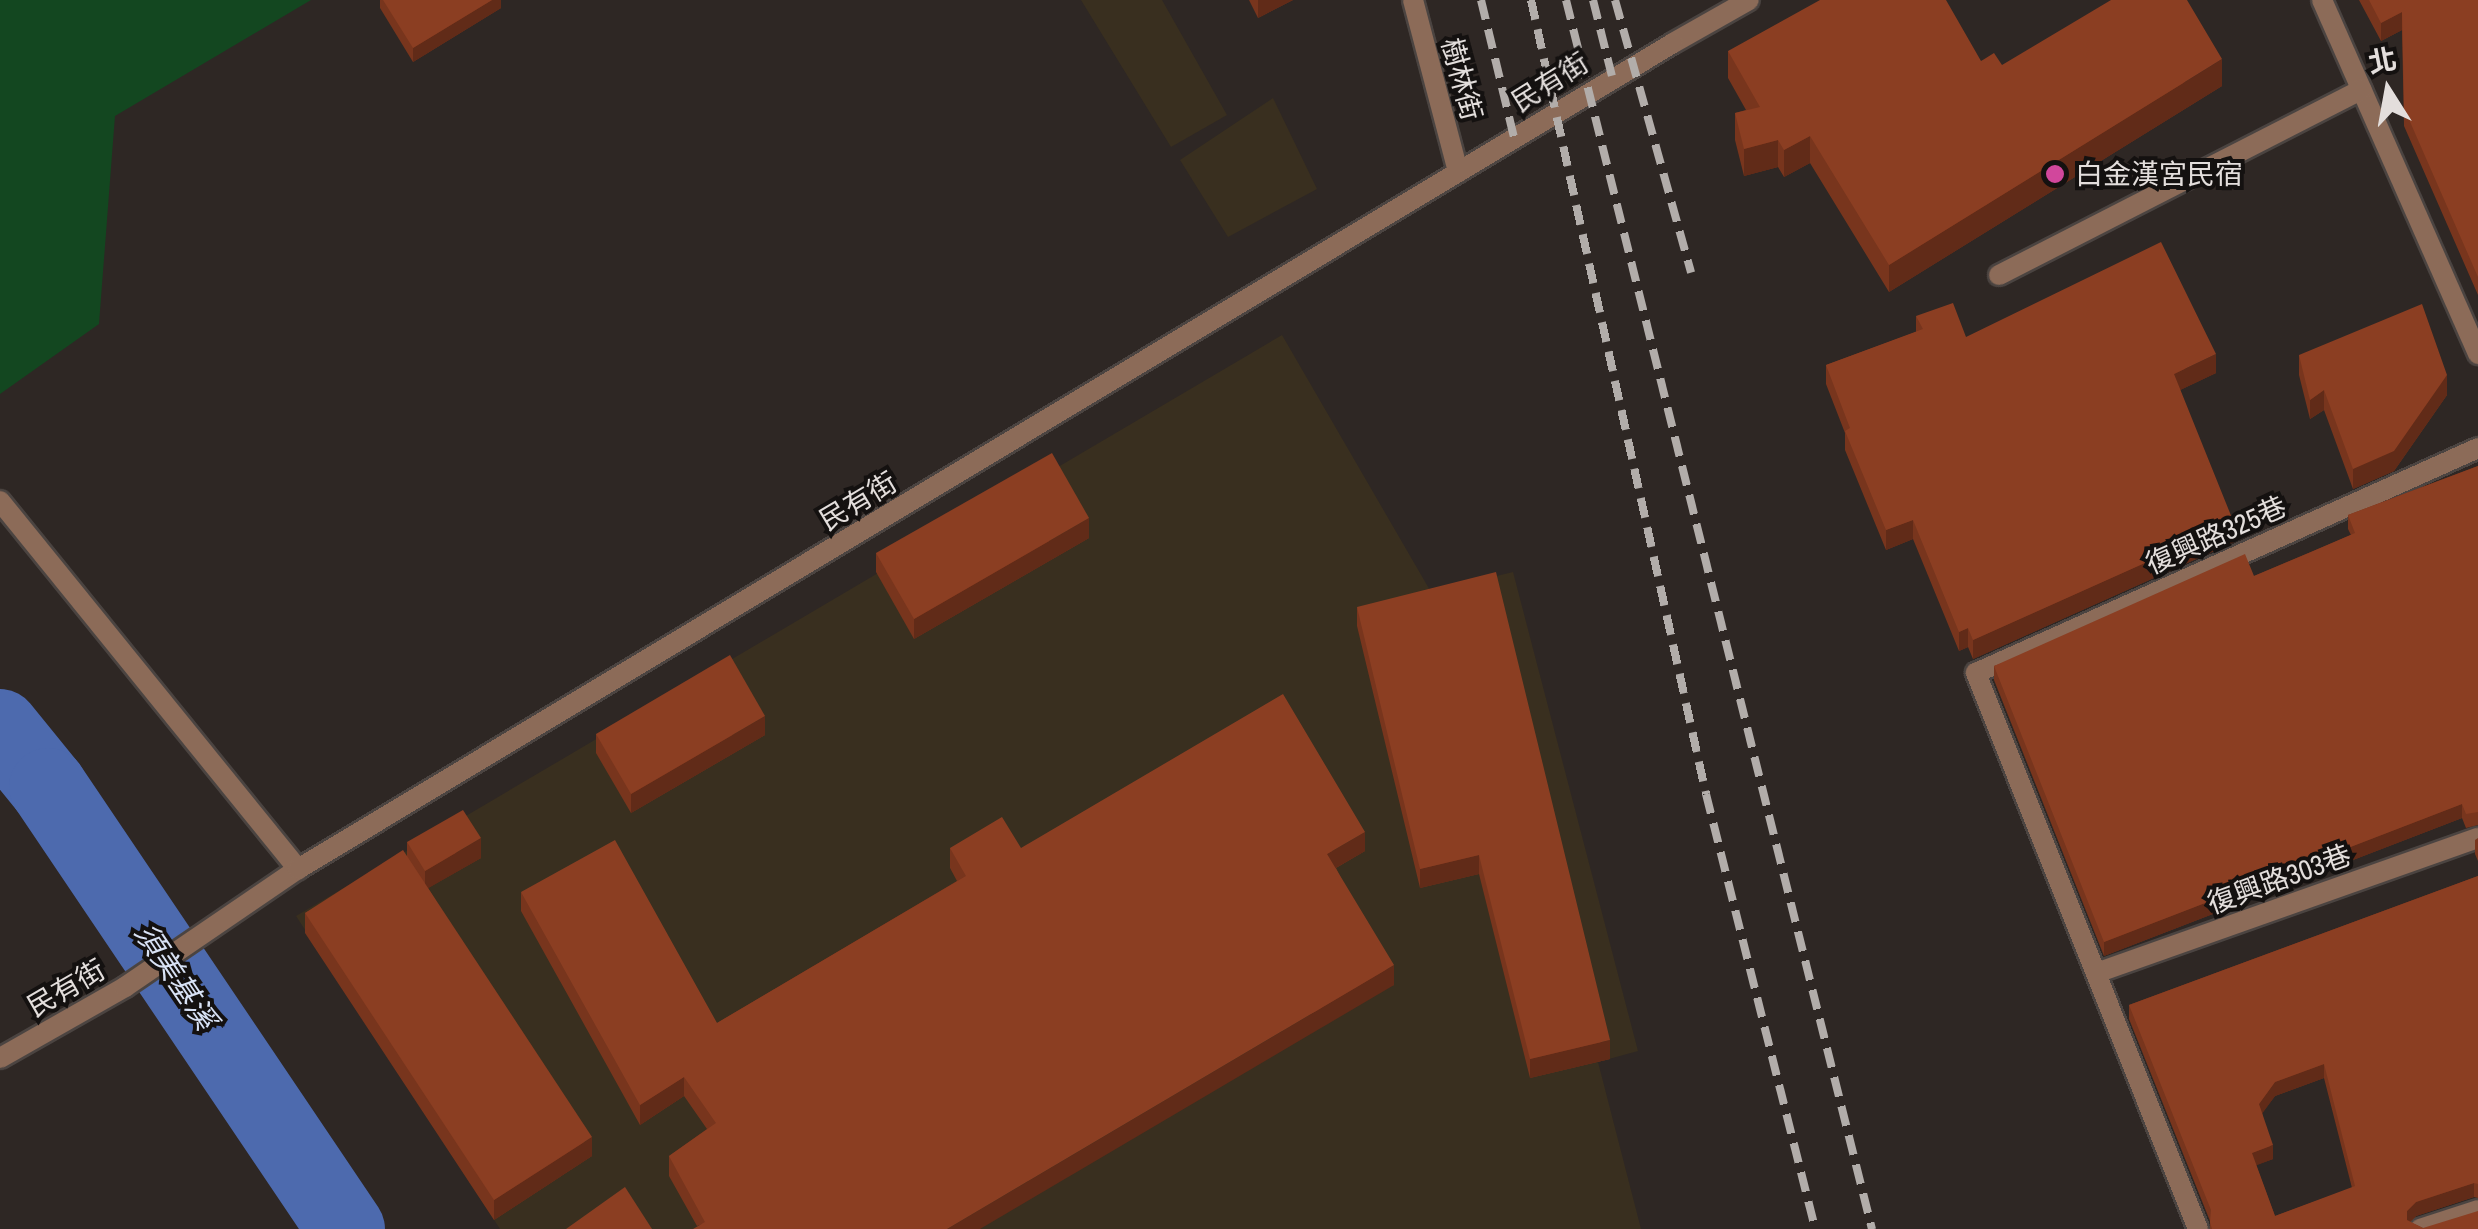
<!DOCTYPE html>
<html>
<head>
<meta charset="utf-8">
<style>
	body { margin:0 }
	#map { position:relative; width:2478px; height:1229px; overflow:hidden; background:#2e2724; font-family:"Archivo Narrow","Noto Sans TC",sans-serif }
	div>[style] { position:absolute }
	[style*='--x'] { left:calc(var(--x)*1px); top:calc(var(--y)*1px); width:calc(var(--w)*1px); rotate:calc(var(--a)*1deg) }
	.industrial>* { inset:0; background:#392f1f }
	.green>* { inset:0; background:#134720 }
	.river>* { height:78px; margin:-39px; padding:0 39px; transform-origin:39px; border-radius:39px; background:#4d6aae }
	.roads { filter:drop-shadow(2px 0 #4b4441) drop-shadow(-2px 0 #4b4441) drop-shadow(0 2px #4b4441) drop-shadow(0 -2px #4b4441) }
	.minor>* { height:20px; margin:-10px; padding:0 10px; transform-origin:10px; border-radius:10px; background:#8c6b58 }
	.tertiary>* { height:20px; margin:-10px; padding:0 10px; transform-origin:10px; border-radius:10px; background:#8c6b58 }
	.rail>* { height:8px; margin-top:-4px; transform-origin:0; background:repeating-linear-gradient(90deg,#b2adaa 0 20px,transparent 0 30px) }
	.wall>* { inset:0; background:#78351d }
	.shaded-wall>* { inset:0; background:#612b18 }
	.building>* { inset:0; background:#8b3e22 }
	.dots>* { width:28px; height:28px; translate:-50% -50%; box-sizing:border-box; border:5px solid #141110; border-radius:50% }
	span { translate:-50% -50%; white-space:nowrap; text-align:center; line-height:1.15; -webkit-text-stroke:8px #141110; paint-order:stroke }
	.street-label { font-size:28px; color:#e3dedc }
	.poi-label { font-size:28px; color:#e3dedc }
	.left { translate:0 -50%; text-align:left }
	.water-label { font-size:30px; color:#d8e2f5; font-style:italic }
	.north { position:absolute; left:2338px; top:40px; width:100px; height:100px; -webkit-text-stroke:8px #141110; paint-order:stroke; rotate:349deg; font-size:28px; font-weight:700; line-height:40px; text-align:center; color:#e3dedc }
	.north::after { content:''; display:block; margin:auto; width:35px; height:45px; background:#e3dedc; clip-path:polygon(50% 0,100% 100%,50% 72%,0 100%) }
</style>
</head>
<body>
<div id="map">
	<div class="industrial">
		<i style="clip-path:polygon(1081px 0,1162px 0,1227px 115px,1171px 147px)"></i>
		<i style="clip-path:polygon(1273px 98px,1317px 189px,1228px 237px,1180px 160px)"></i>
		<i style="clip-path:polygon(1282px 335px,1431px 592px,1513px 572px,1638px 1051px,1598px 1062px,1641px 1229px,500px 1229px,296px 916px)"></i>
	</div>
	<div class="green">
		<i style="clip-path:polygon(0 0,311px 0,115px 116px,99px 324px,0 394px)"></i>
	</div>
	<div class="river">
		<i style="--x:0;--y:728;--w:76;--a:50.9"></i>
		<i style="--x:48;--y:787;--w:533;--a:56.01"></i>
	</div>
	<div class="roads">
		<div class="minor">
			<i style="--x:1413;--y:0;--w:178;--a:75.3"></i>
			<i style="--x:2322;--y:0;--w:387;--a:66.2"></i>
			<i style="--x:1673;--y:43;--w:87;--a:-29.5"></i>
			<i style="--x:1999;--y:275;--w:407;--a:-27.1"></i>
			<i style="--x:2099;--y:972;--w:402;--a:-19.5"></i>
			<i style="--x:2198;--y:1229;--w:599;--a:-111.77"></i>
			<i style="--x:1976;--y:673;--w:550;--a:-24.14"></i>
			<i style="--x:2420;--y:1229;--w:61;--a:-18.1"></i>
		</div>
		<div class="tertiary">
			<i style="--x:0;--y:501;--w:474;--a:51"></i>
			<i style="--x:0;--y:1058;--w:144;--a:-29.6"></i>
			<i style="--x:125;--y:987;--w:209;--a:-34.3"></i>
			<i style="--x:298;--y:869;--w:1604;--a:-30.99"></i>
		</div>
	</div>
	<div class="rail">
		<i style="--x:1481;--y:0;--w:141;--a:76.5"></i>
		<i style="--x:1531;--y:0;--w:813;--a:77.57"></i>
		<i style="--x:1706;--y:794;--w:448;--a:75.9"></i>
		<i style="--x:1566;--y:0;--w:1267;--a:76.02"></i>
		<i style="--x:1593;--y:0;--w:78;--a:76"></i>
		<i style="--x:1615;--y:0;--w:283;--a:74.4"></i>
	</div>
	<div class="wall">
		<i style="clip-path:polygon(380px 0,501px 0,501px 8px,413px 62px,380px 8px)"></i>
		<i style="clip-path:polygon(1249px 0,1293px 0,1258px 18px)"></i>
		<i style="clip-path:polygon(2359px 0,2478px 0,2478px 295px,2404px 126px,2402px 30px,2381px 41px)"></i>
		<i style="clip-path:polygon(1728px 51px,1981px 61px,2002px 65px,2222px 86px,1889px 292px,1810px 163px,1784px 177px,1778px 167px,1744px 176px,1735px 140px,1735px 113px,1746px 110px,1728px 78px)"></i>
		<i style="clip-path:polygon(1916px 316px,1966px 337px,2216px 373px,2180px 390px,2234px 542px,1973px 659px,1968px 647px,1959px 651px,1913px 539px,1886px 550px,1845px 450px,1845px 433px,1826px 384px,1826px 365px,1916px 332px)"></i>
		<i style="clip-path:polygon(2299px 355px,2447px 395px,2394px 471px,2353px 489px,2324px 410px,2310px 419px,2299px 375px)"></i>
		<i style="clip-path:polygon(2478px 466px,2478px 825px,2466px 828px,2462px 818px,2104px 956px,1994px 680px,1994px 666px,2254px 576px,2351px 535px,2348px 529px,2348px 515px)"></i>
		<i style="clip-path:polygon(1089px 538px,914px 639px,876px 572px,876px 553px)"></i>
		<i style="clip-path:polygon(1357px 607px,1610px 1059px,1530px 1078px,1479px 874px,1420px 888px,1357px 626px)"></i>
		<i style="clip-path:polygon(596px 734px,765px 735px,631px 813px,596px 753px)"></i>
		<i style="clip-path:polygon(2478px 838px,2478px 861px,2475px 854px,2475px 840px)"></i>
		<i style="clip-path:polygon(407px 842px,481px 858px,428px 888px,592px 1156px,494px 1220px,305px 933px,305px 913px,407px 857px)"></i>
		<i style="clip-path:polygon(950px 848px,1365px 851px,1336px 868px,1394px 985px,697px 1226px,669px 1176px,669px 1156px,707px 1129px,684px 1096px,640px 1125px,521px 911px,521px 892px,717px 1023px,957px 881px,950px 868px)"></i>
		<i style="clip-path:polygon(evenodd,2478px 876px,2478px 1198px,2474px 1197px,2416px 1216px,2410px 1222px,2423px 1228px,2478px 1229px,2210px 1229px,2210px 1221px,2129px 1019px,2129px 1005px,2478px 876px,2324px 1078px,2352px 1188px,2275px 1216px,2256px 1165px,2273px 1159px,2262px 1113px,2275px 1096px,2324px 1078px)"></i>
	</div>
	<div class="shaded-wall">
		<i style="clip-path:polygon(492px 0,501px 0,501px 8px,413px 62px,413px 48px)"></i>
		<i style="clip-path:polygon(1258px 0,1293px 0,1258px 18px)"></i>
		<i style="clip-path:polygon(2402px 12px,2402px 30px,2381px 41px,2381px 23px)"></i>
		<i style="clip-path:polygon(2222px 59px,2222px 86px,1889px 292px,1889px 265px)"></i>
		<i style="clip-path:polygon(1810px 136px,1810px 163px,1784px 177px,1784px 150px)"></i>
		<i style="clip-path:polygon(1778px 140px,1778px 167px,1744px 176px,1744px 149px)"></i>
		<i style="clip-path:polygon(2216px 354px,2216px 373px,2174px 393px,2174px 374px)"></i>
		<i style="clip-path:polygon(2447px 375px,2447px 395px,2394px 471px,2353px 489px,2353px 469px)"></i>
		<i style="clip-path:polygon(2324px 390px,2324px 410px,2310px 419px,2310px 400px)"></i>
		<i style="clip-path:polygon(1089px 518px,1089px 538px,914px 639px,914px 619px)"></i>
		<i style="clip-path:polygon(1913px 520px,1913px 539px,1886px 550px,1886px 530px)"></i>
		<i style="clip-path:polygon(2234px 523px,2234px 542px,1973px 659px,1973px 640px)"></i>
		<i style="clip-path:polygon(1968px 628px,1968px 647px,1959px 651px,1959px 632px)"></i>
		<i style="clip-path:polygon(765px 716px,765px 735px,631px 813px,631px 794px)"></i>
		<i style="clip-path:polygon(2462px 804px,2462px 818px,2104px 956px,2104px 942px)"></i>
		<i style="clip-path:polygon(1365px 832px,1365px 851px,1327px 873px,1327px 854px)"></i>
		<i style="clip-path:polygon(481px 838px,481px 858px,425px 890px,425px 871px)"></i>
		<i style="clip-path:polygon(1479px 855px,1479px 874px,1420px 888px,1420px 869px)"></i>
		<i style="clip-path:polygon(1394px 965px,1394px 985px,980px 1229px,947px 1229px)"></i>
		<i style="clip-path:polygon(1610px 1040px,1610px 1059px,1530px 1078px,1530px 1059px)"></i>
		<i style="clip-path:polygon(2324px 1064px,2324px 1078px,2275px 1096px,2259px 1118px,2259px 1104px,2275px 1082px)"></i>
		<i style="clip-path:polygon(684px 1077px,684px 1096px,640px 1125px,640px 1105px)"></i>
		<i style="clip-path:polygon(592px 1137px,592px 1156px,494px 1220px,494px 1200px)"></i>
		<i style="clip-path:polygon(2273px 1145px,2273px 1159px,2252px 1167px,2252px 1153px)"></i>
		<i style="clip-path:polygon(2474px 1183px,2474px 1197px,2416px 1216px,2407px 1225px,2407px 1211px,2416px 1202px)"></i>
	</div>
	<div class="building">
		<i style="clip-path:polygon(383px 0,492px 0,413px 48px)"></i>
		<i style="clip-path:polygon(1820px 0,1946px 0,1981px 61px,1994px 53px,2002px 65px,2111px 0,2187px 0,2222px 59px,1889px 265px,1810px 136px,1784px 150px,1778px 140px,1744px 149px,1735px 113px,1760px 107px,1728px 51px)"></i>
		<i style="clip-path:polygon(2369px 0,2478px 0,2478px 277px,2404px 108px,2402px 12px,2381px 23px)"></i>
		<i style="clip-path:polygon(2161px 242px,2216px 354px,2174px 374px,2234px 523px,1973px 640px,1968px 628px,1959px 632px,1913px 520px,1886px 530px,1845px 431px,1850px 428px,1826px 365px,1923px 329px,1916px 316px,1953px 303px,1966px 337px)"></i>
		<i style="clip-path:polygon(2422px 304px,2447px 375px,2394px 451px,2353px 469px,2324px 390px,2310px 400px,2299px 355px)"></i>
		<i style="clip-path:polygon(1052px 453px,1089px 518px,914px 619px,876px 553px)"></i>
		<i style="clip-path:polygon(2478px 466px,2478px 812px,2466px 814px,2462px 804px,2104px 942px,1994px 666px,2245px 554px,2254px 576px,2311px 552px,2355px 533px,2348px 515px)"></i>
		<i style="clip-path:polygon(1496px 572px,1610px 1040px,1530px 1059px,1479px 855px,1420px 869px,1357px 607px)"></i>
		<i style="clip-path:polygon(730px 655px,765px 716px,631px 794px,596px 734px)"></i>
		<i style="clip-path:polygon(1283px 694px,1365px 832px,1327px 854px,1394px 965px,947px 1229px,693px 1229px,705px 1222px,669px 1156px,716px 1123px,684px 1077px,640px 1105px,521px 892px,615px 840px,717px 1023px,966px 876px,950px 848px,1002px 817px,1021px 848px)"></i>
		<i style="clip-path:polygon(463px 810px,481px 838px,425px 871px,407px 842px)"></i>
		<i style="clip-path:polygon(403px 850px,592px 1137px,494px 1200px,305px 913px)"></i>
		<i style="clip-path:polygon(evenodd,2478px 876px,2478px 1184px,2474px 1183px,2416px 1202px,2407px 1211px,2407px 1220px,2423px 1228px,2478px 1211px,2478px 1229px,2212px 1229px,2210px 1222px,2211px 1210px,2129px 1005px,2478px 876px,2324px 1064px,2355px 1186px,2275px 1216px,2252px 1153px,2273px 1145px,2259px 1104px,2275px 1082px,2324px 1064px)"></i>
		<i style="clip-path:polygon(625px 1187px,652px 1229px,566px 1229px)"></i>
	</div>
	<div class="dots">
		<i style="left:2055px;top:174px;background:#d1479c"></i>
	</div>
	<div class="street-label">
		<span style="left:1462px;top:79px;rotate:75deg">樹林街</span>
		<span style="left:1550px;top:82px;rotate:-32deg">民有街</span>
		<span style="left:858px;top:501px;rotate:-31deg">民有街</span>
		<span style="left:2216px;top:535px;rotate:-24deg">復興路325巷</span>
		<span style="left:2279px;top:879px;rotate:-20deg">復興路303巷</span>
		<span style="left:66px;top:988px;rotate:-30deg">民有街</span>
	</div>
	<div class="poi-label">
		<span class="left" style="left:2075px;top:174px">白金漢宮民宿</span>
	</div>
	<div class="water-label">
		<span style="left:176px;top:976px;rotate:56deg">須美基溪</span>
	</div>
	<div class="north">北</div>
</div>
</body>
</html>
